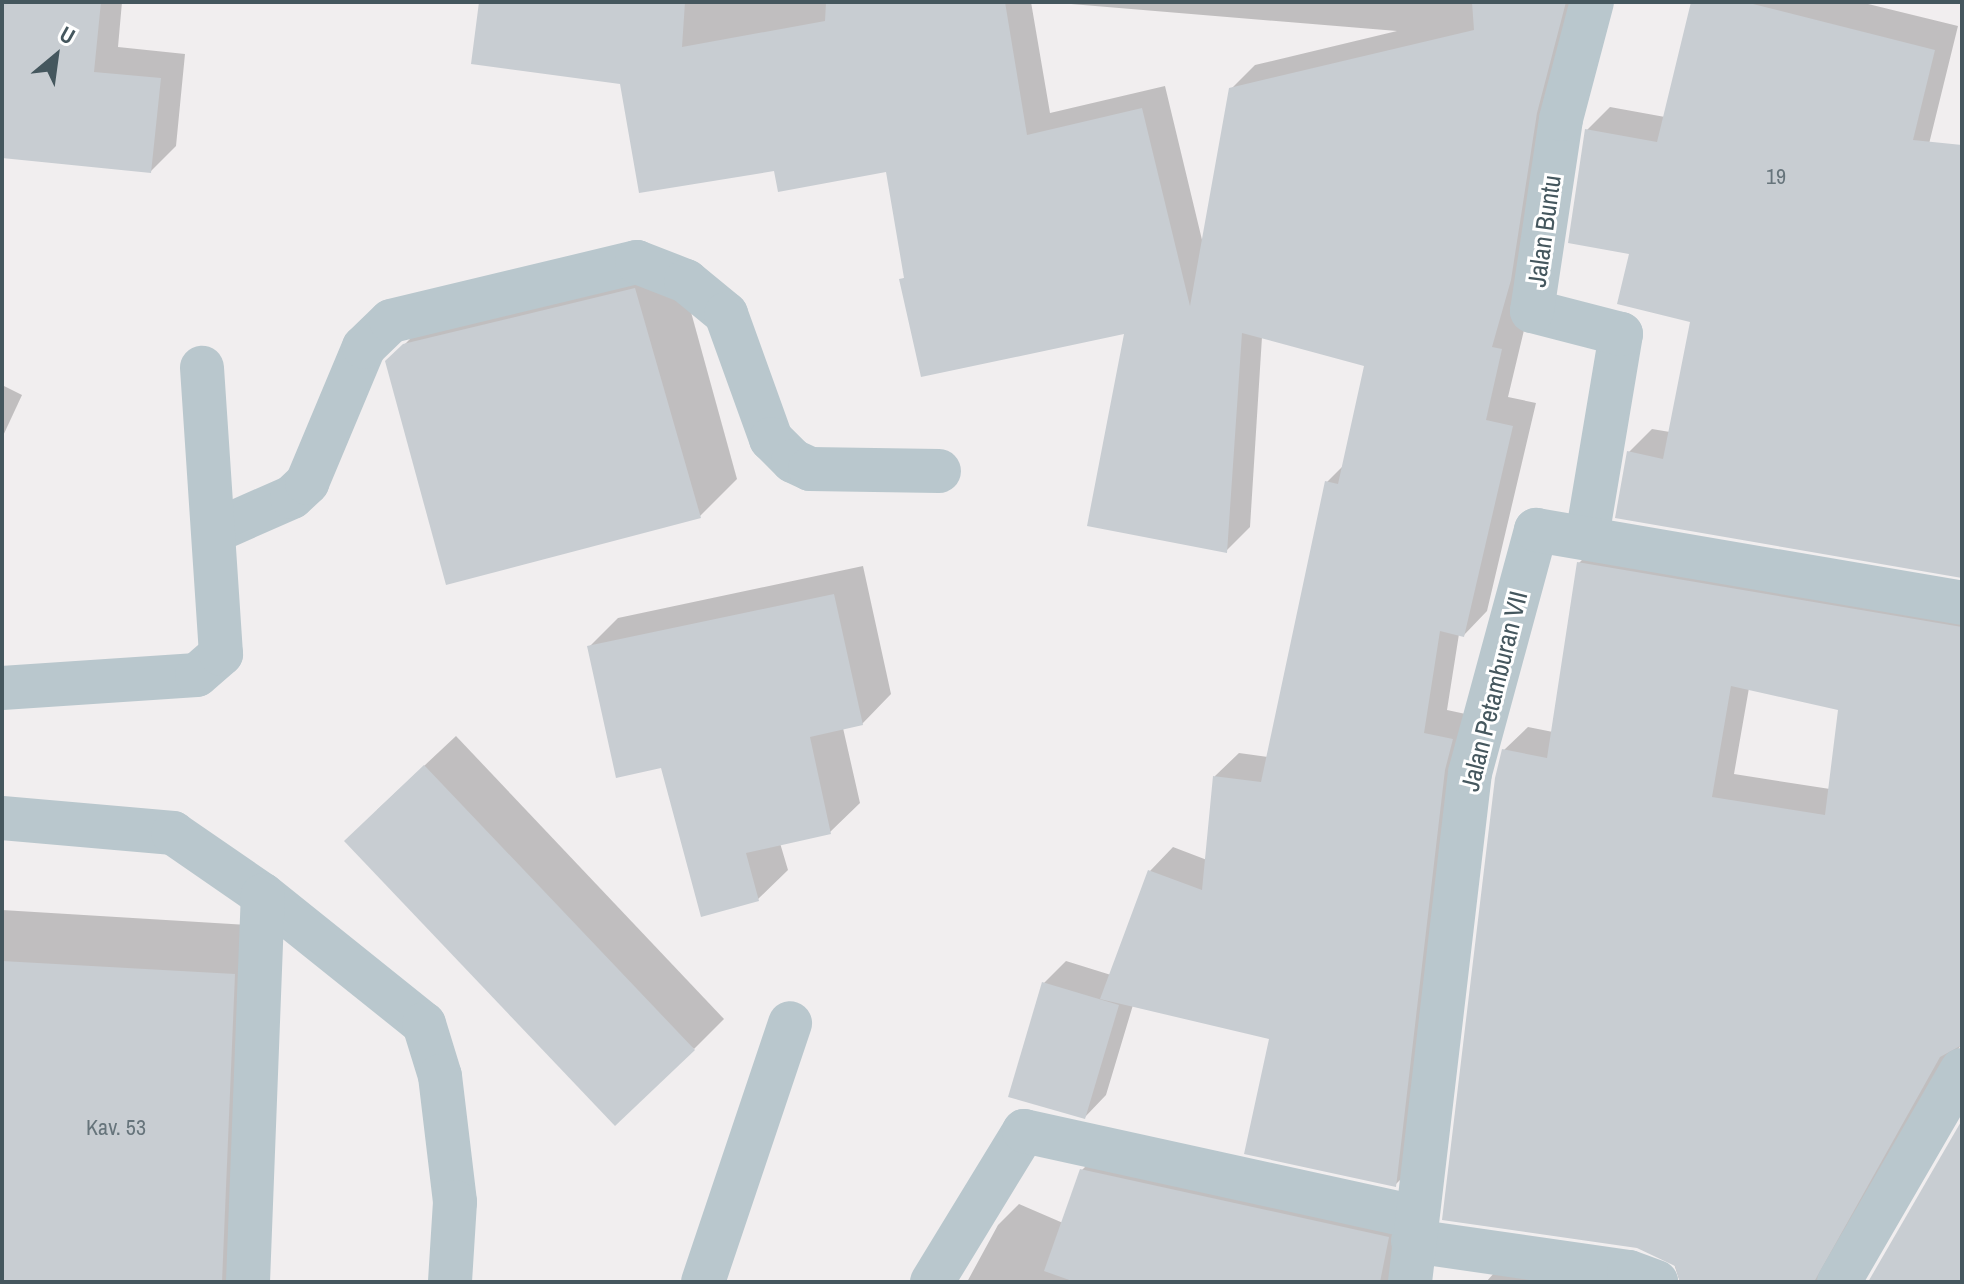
<!DOCTYPE html>
<html>
<head>
<meta charset="utf-8">
<style>
	body { margin:0 }
	#map { position:relative; width:1964px; height:1284px; overflow:hidden; background:#f1eeef; font-family:"Archivo Narrow",sans-serif }
	div>[style] { position:absolute }
	[style*='--x'] { left:calc(var(--x)*1px); top:calc(var(--y)*1px); width:calc(var(--w)*1px); rotate:calc(var(--a)*1deg) }
	.shadow>* { inset:0; background:#0003 }
	.building>* { inset:0; background:#c8cdd2 }
	.minor>* { height:44px; margin:-22px; padding:0 22px; transform-origin:22px; border-radius:22px; background:#b9c7cd }
	span { translate:-50% -50%; white-space:nowrap; text-align:center; line-height:1.15; -webkit-text-stroke:6px #fff; paint-order:stroke }
	.number-label { font-size:22px; color:#66747b }
	.number-label span { -webkit-text-stroke-width:0 }
	.street-label { font-size:26px; color:#45575e }
	.frame { position:absolute; inset:0; border:4px solid #45575e; pointer-events:none }
	.north { position:absolute; left:16px; top:16px; width:80px; height:80px; -webkit-text-stroke:6px #fff; paint-order:stroke; rotate:29deg; font-size:22px; font-weight:700; line-height:32px; text-align:center; color:#45575e }
	.north::after { content:''; display:block; margin:auto; width:28px; height:36px; background:#45575e; clip-path:polygon(50% 0,100% 100%,50% 72%,0 100%) }
</style>
</head>
<body>
<div id="map">
	<div class="shadow">
		<i style="clip-path:polygon(2px 2px,122px 2px,118px 47px,185px 54px,176px 146px,151px 171px,2px 156px)"></i>
		<i style="clip-path:polygon(481px 2px,1031px 2px,1050px 113px,1165px 86px,1203px 244px,1231px 89px,1255px 65px,1397px 31px,1047px 2px,1582px 2px,1534px 255px,1515px 324px,1525px 326px,1508px 397px,1536px 403px,1487px 611px,1464px 635px,1459px 634px,1447px 710px,1475px 716px,1419px 1161px,1395px 1185px,1272px 1038px,1133px 1005px,1106px 1095px,1085px 1117px,1044px 983px,1066px 961px,1111px 975px,1150px 871px,1173px 847px,1207px 860px,1215px 776px,1239px 753px,1268px 757px,1327px 482px,1345px 464px,1367px 364px,1262px 337px,1250px 527px,1226px 551px,1127px 332px,902px 280px,906px 276px,888px 170px,776px 169px)"></i>
		<i style="clip-path:polygon(1693px 2px,1860px 2px,1958px 26px,1913px 209px,1962px 220px,1962px 576px,1629px 452px,1652px 429px,1670px 432px,1693px 320px,1632px 252px,1587px 130px,1610px 107px,1665px 117px)"></i>
		<i style="clip-path:polygon(675px 254px,737px 479px,700px 516px,387px 362px,442px 307px)"></i>
		<i style="clip-path:polygon(2px 385px,22px 395px,2px 438px)"></i>
		<i style="clip-path:polygon(evenodd,1602px 540px,1962px 601px,1962px 1043px,1840px 1244px,1851px 1281px,1871px 1281px,1962px 1124px,1962px 1282px,1680px 1282px,1504px 750px,1528px 727px,1553px 732px,1579px 563px,1602px 540px,1749px 688px,1840px 708px,1830px 789px,1734px 774px,1749px 688px)"></i>
		<i style="clip-path:polygon(863px 566px,891px 694px,862px 724px,843px 728px,860px 803px,830px 832px,780px 843px,788px 870px,758px 899px,662px 766px,589px 647px,618px 618px)"></i>
		<i style="clip-path:polygon(456px 736px,724px 1019px,694px 1049px,377px 810px)"></i>
		<i style="clip-path:polygon(2px 910px,282px 927px,266px 1282px,2px 1282px)"></i>
		<i style="clip-path:polygon(1103px 1149px,1409px 1216px,1393px 1282px,967px 1282px,998px 1225px,1019px 1204px,1063px 1223px,1082px 1170px)"></i>
		<i style="clip-path:polygon(1511px 1254px,1673px 1282px,1486px 1282px)"></i>
	</div>
	<div class="building">
		<i style="clip-path:polygon(2px 2px,101px 2px,94px 72px,161px 78px,151px 173px,2px 158px)"></i>
		<i style="clip-path:polygon(479px 2px,685px 2px,682px 47px,825px 21px,826px 2px,1005px 2px,1027px 135px,1142px 108px,1190px 306px,1229px 88px,1474px 30px,1472px 2px,1566px 2px,1537px 113px,1511px 280px,1492px 347px,1502px 349px,1486px 420px,1513px 426px,1464px 637px,1440px 631px,1424px 733px,1453px 739px,1445px 770px,1396px 1187px,1244px 1154px,1269px 1039px,1100px 999px,1148px 870px,1202px 890px,1213px 776px,1261px 782px,1325px 481px,1338px 484px,1364px 366px,1242px 333px,1227px 553px,1087px 526px,1124px 334px,921px 377px,899px 279px,904px 278px,886px 172px,778px 192px,774px 171px,639px 193px,620px 84px,471px 64px)"></i>
		<i style="clip-path:polygon(1691px 2px,1745px 2px,1935px 50px,1913px 140px,1962px 145px,1962px 578px,1615px 518px,1627px 451px,1663px 459px,1690px 322px,1617px 304px,1629px 254px,1568px 243px,1585px 129px,1657px 142px)"></i>
		<i style="clip-path:polygon(635px 288px,701px 518px,446px 585px,385px 361px,403px 344px)"></i>
		<i style="clip-path:polygon(evenodd,1577px 562px,1962px 627px,1962px 1045px,1940px 1057px,1814px 1282px,1680px 1282px,1675px 1266px,1637px 1248px,1442px 1220px,1495px 778px,1502px 749px,1547px 758px,1577px 562px,1731px 686px,1838px 710px,1825px 815px,1712px 797px,1731px 686px)"></i>
		<i style="clip-path:polygon(834px 594px,863px 725px,810px 737px,831px 834px,746px 853px,759px 901px,701px 917px,661px 768px,616px 778px,587px 646px)"></i>
		<i style="clip-path:polygon(424px 765px,695px 1050px,615px 1126px,344px 841px)"></i>
		<i style="clip-path:polygon(2px 961px,235px 974px,222px 1282px,2px 1282px)"></i>
		<i style="clip-path:polygon(1042px 982px,1119px 1005px,1085px 1119px,1008px 1097px)"></i>
		<i style="clip-path:polygon(1962px 1120px,1962px 1282px,1868px 1282px)"></i>
		<i style="clip-path:polygon(1080px 1169px,1389px 1237px,1380px 1282px,1075px 1282px,1044px 1271px)"></i>
	</div>
	<div class="minor">
		<i style="--x:215;--y:531;--w:84;--a:-23.8"></i>
		<i style="--x:292;--y:497;--w:21;--a:-43"></i>
		<i style="--x:307;--y:483;--w:147;--a:-67.3"></i>
		<i style="--x:364;--y:347;--w:37;--a:-44"></i>
		<i style="--x:391;--y:321;--w:253;--a:-13.5"></i>
		<i style="--x:637;--y:262;--w:53;--a:21.2"></i>
		<i style="--x:686;--y:281;--w:52;--a:39.5"></i>
		<i style="--x:726;--y:314;--w:133;--a:70.2"></i>
		<i style="--x:771;--y:439;--w:31;--a:45"></i>
		<i style="--x:793;--y:461;--w:19;--a:25"></i>
		<i style="--x:810;--y:469;--w:129;--a:0.9"></i>
		<i style="--x:1587;--y:537;--w:206;--a:-80.5"></i>
		<i style="--x:1621;--y:334;--w:92;--a:-165.5"></i>
		<i style="--x:1532;--y:311;--w:194;--a:-81.4"></i>
		<i style="--x:1561;--y:119;--w:121;--a:-75.2"></i>
		<i style="--x:2;--y:688;--w:195;--a:-3.8"></i>
		<i style="--x:197;--y:675;--w:32;--a:-41"></i>
		<i style="--x:221;--y:654;--w:287;--a:-93.8"></i>
		<i style="--x:2;--y:818;--w:172;--a:5"></i>
		<i style="--x:173;--y:833;--w:109;--a:34.6"></i>
		<i style="--x:263;--y:895;--w:206;--a:38.7"></i>
		<i style="--x:424;--y:1024;--w:54;--a:72.9"></i>
		<i style="--x:440;--y:1076;--w:127;--a:83.2"></i>
		<i style="--x:455;--y:1202;--w:80;--a:93.6"></i>
		<i style="--x:1413;--y:1241;--w:218;--a:8.2"></i>
		<i style="--x:1629;--y:1272;--w:29;--a:20"></i>
		<i style="--x:248;--y:1282;--w:387;--a:-87.8"></i>
		<i style="--x:703;--y:1282;--w:273;--a:-71.4"></i>
		<i style="--x:932;--y:1282;--w:177;--a:-58.6"></i>
		<i style="--x:1024;--y:1131;--w:401;--a:12.4"></i>
		<i style="--x:1410;--y:1282;--w:513;--a:-83.28"></i>
		<i style="--x:1470;--y:773;--w:252;--a:-74.8"></i>
		<i style="--x:1536;--y:530;--w:432;--a:9.7"></i>
		<i style="--x:1839;--y:1282;--w:245;--a:-59.9"></i>
	</div>
	<div class="number-label">
		<span style="left:1776px;top:177px">19</span>
		<span style="left:116px;top:1128px">Kav. 53</span>
	</div>
	<div class="street-label">
		<span style="left:1544px;top:231px;rotate:-82deg">Jalan Buntu</span>
		<span style="left:1494px;top:691px;rotate:-76deg">Jalan Petamburan VII</span>
	</div>
	<div class="frame"></div>
	<div class="north">U</div>
</div>
</body>
</html>
